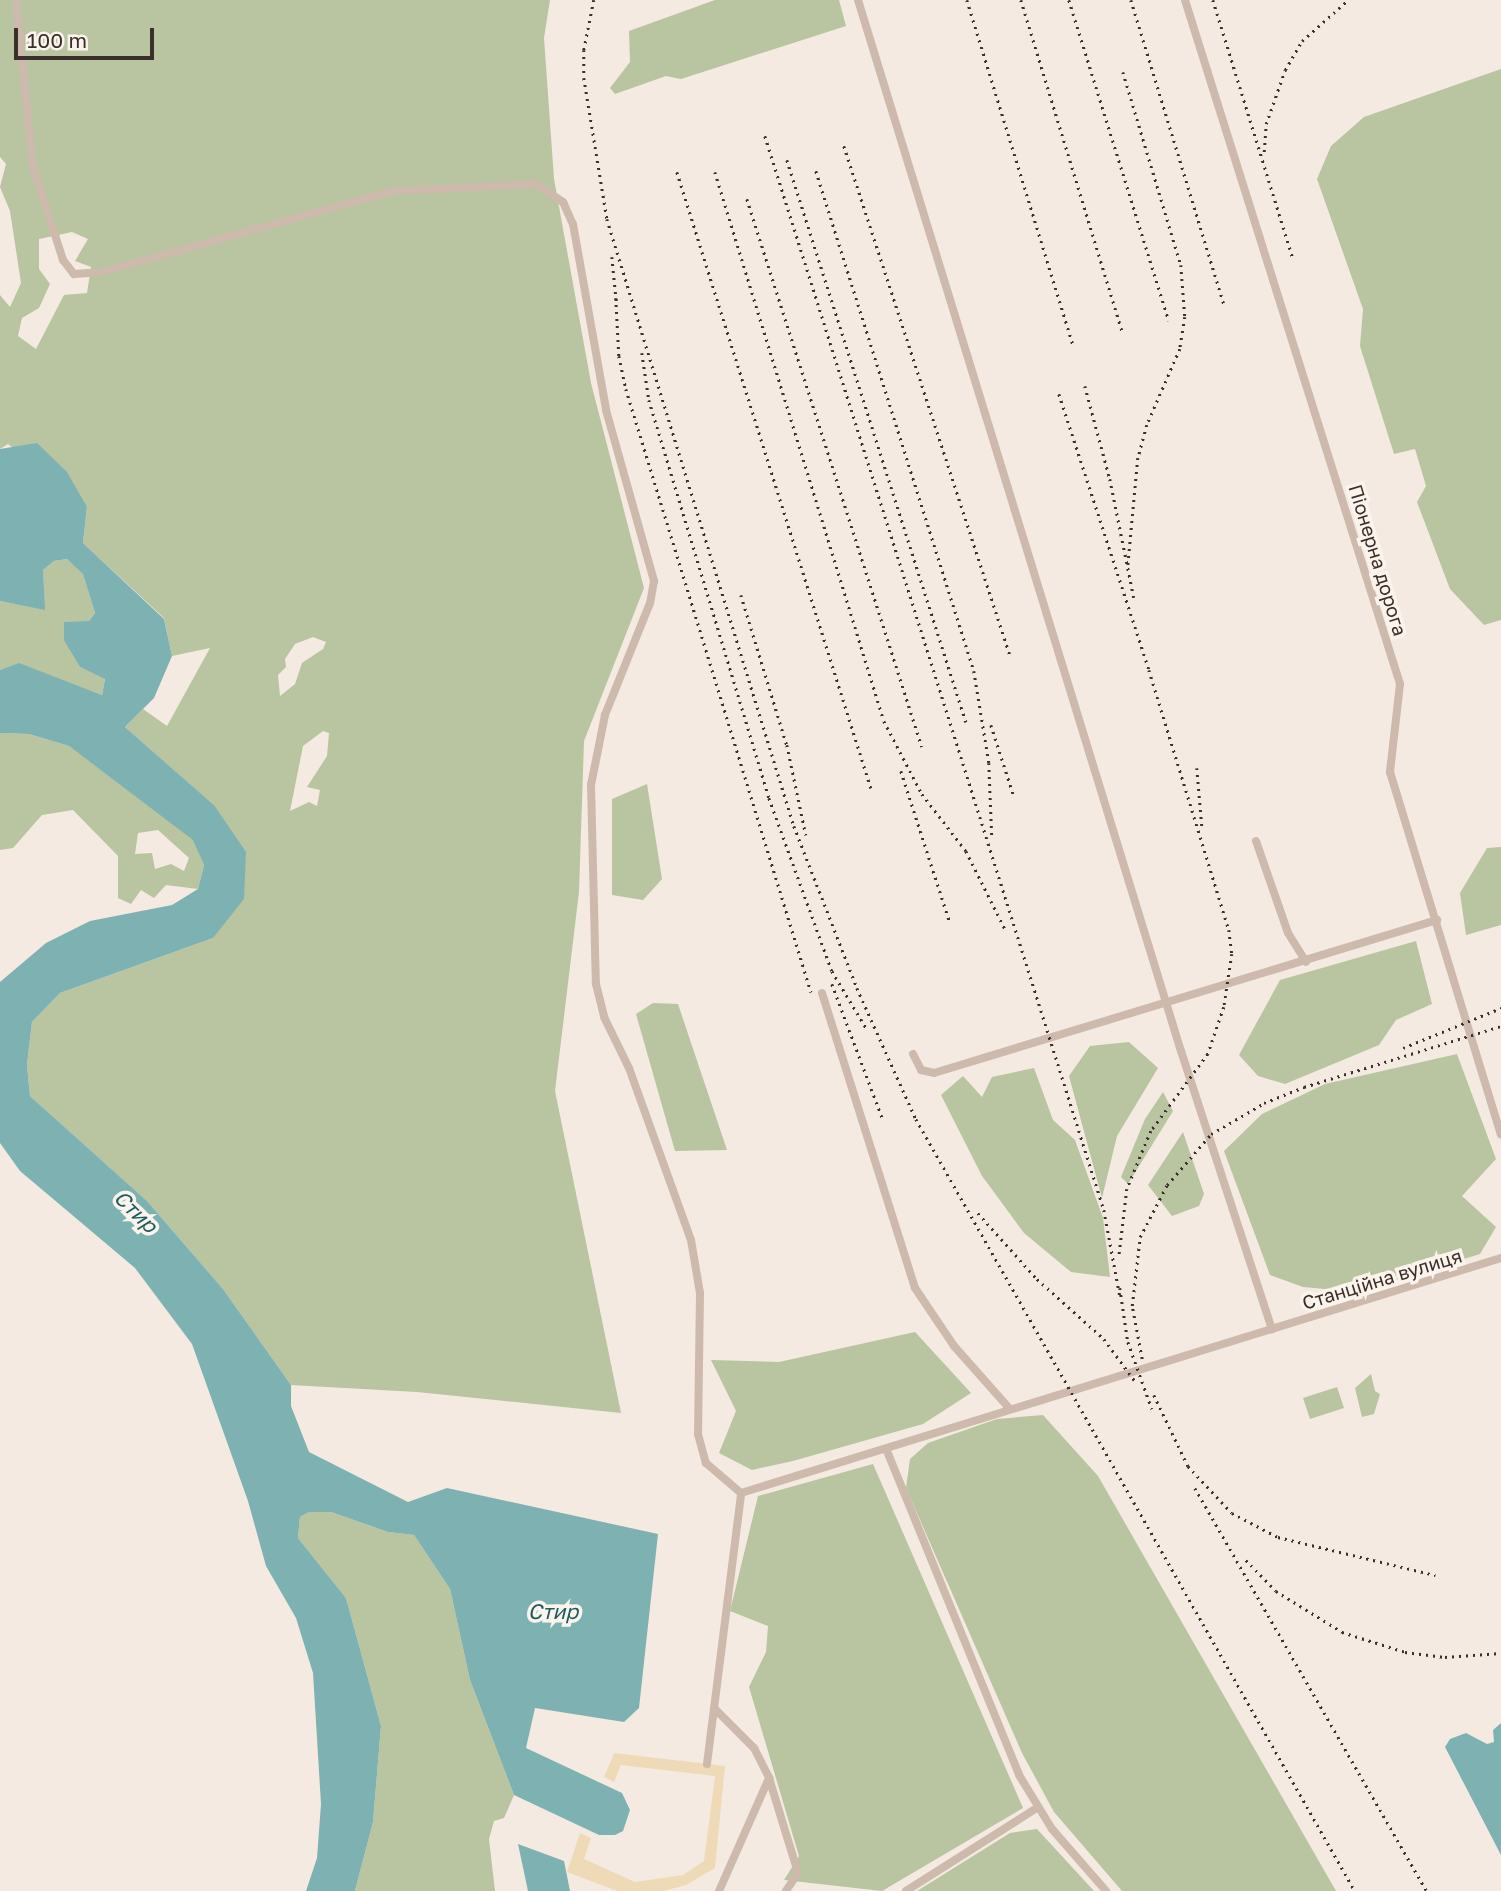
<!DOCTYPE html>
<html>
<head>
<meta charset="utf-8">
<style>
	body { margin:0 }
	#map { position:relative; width:1501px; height:1891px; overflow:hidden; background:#f4eae1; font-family:"Golos Text",sans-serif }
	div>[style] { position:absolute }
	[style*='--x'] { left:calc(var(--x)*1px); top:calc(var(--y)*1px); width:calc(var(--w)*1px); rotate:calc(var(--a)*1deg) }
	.green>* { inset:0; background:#b9c4a0 }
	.sand>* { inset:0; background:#efdab7 }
	.water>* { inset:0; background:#7eb2b2 }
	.minor>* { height:8px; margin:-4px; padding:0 4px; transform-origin:4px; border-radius:4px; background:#cdbaac }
	.rail>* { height:2.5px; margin-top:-1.25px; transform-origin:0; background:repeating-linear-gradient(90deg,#3b2f2b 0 2px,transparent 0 7px) }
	span { translate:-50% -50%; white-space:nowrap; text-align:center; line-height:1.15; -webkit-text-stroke:7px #fbf4ed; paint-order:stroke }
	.street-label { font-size:19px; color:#3b2f2b }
	.water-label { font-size:21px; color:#1f5c5e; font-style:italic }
	.scale { position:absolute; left:14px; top:28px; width:140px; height:32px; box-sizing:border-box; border:4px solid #3b2f2b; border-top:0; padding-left:9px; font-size:21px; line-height:24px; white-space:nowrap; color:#3b2f2b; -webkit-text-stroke:5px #fbf4ed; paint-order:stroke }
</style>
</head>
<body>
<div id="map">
	<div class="green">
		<i style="clip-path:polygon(evenodd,0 0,550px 0,544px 38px,554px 179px,591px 383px,644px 588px,584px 741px,579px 892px,555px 1091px,621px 1413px,417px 1392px,291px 1385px,223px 1289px,147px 1201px,30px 1096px,27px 1065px,32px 1022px,60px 993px,213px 938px,214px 805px,125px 727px,143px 709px,167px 726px,210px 648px,172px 656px,164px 618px,83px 543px,87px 507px,8px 444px,0 449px,0 295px,10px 307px,21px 283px,10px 211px,0 187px,6px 164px,0 157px,0 0,72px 232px,88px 239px,75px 261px,91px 267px,87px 293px,64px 295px,36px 349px,18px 336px,22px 318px,39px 308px,50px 284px,39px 269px,39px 239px,72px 232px,0 0,313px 637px,326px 642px,323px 649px,302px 663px,295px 684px,280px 696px,278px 675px,286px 667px,285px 659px,295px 644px,313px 637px,0 0,323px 731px,329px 733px,327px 756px,307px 787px,320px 790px,317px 806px,309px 802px,290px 811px,303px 746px,323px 731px)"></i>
		<i style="clip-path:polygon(715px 0,839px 0,846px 26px,681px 79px,666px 76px,615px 94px,610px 88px,630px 62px,629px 31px)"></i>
		<i style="clip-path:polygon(1501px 69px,1501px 620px,1484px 625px,1450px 589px,1417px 502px,1426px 486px,1415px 449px,1394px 454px,1360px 346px,1363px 309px,1317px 179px,1331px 146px,1364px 117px)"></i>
		<i style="clip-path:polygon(67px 559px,83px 573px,95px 613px,89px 621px,80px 667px,105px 678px,102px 695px,19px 664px,0 670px,0 601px,44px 609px,43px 570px,54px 561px)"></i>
		<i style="clip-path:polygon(evenodd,0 733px,29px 734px,69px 746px,166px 818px,194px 840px,204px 865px,198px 889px,166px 885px,154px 898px,141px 890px,131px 904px,118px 898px,118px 856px,73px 810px,42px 815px,13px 848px,0 850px,0 733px,158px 830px,189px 858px,184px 871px,171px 864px,155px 869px,152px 853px,135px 854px,138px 833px,158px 830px)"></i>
		<i style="clip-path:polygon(647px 784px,662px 879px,643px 900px,612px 895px,612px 799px)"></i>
		<i style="clip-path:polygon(1501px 847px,1501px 925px,1466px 935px,1460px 893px,1487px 848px)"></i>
		<i style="clip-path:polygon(1416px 941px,1432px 1004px,1396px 1020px,1379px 1045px,1285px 1084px,1258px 1076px,1239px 1055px,1280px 980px)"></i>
		<i style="clip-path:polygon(653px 1003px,678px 1004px,727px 1150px,675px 1151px,636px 1014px)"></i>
		<i style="clip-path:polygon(1129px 1042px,1158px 1068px,1117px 1136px,1102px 1198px,1069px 1076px,1090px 1046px)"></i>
		<i style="clip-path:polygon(1457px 1054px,1496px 1159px,1462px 1196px,1496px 1227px,1480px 1254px,1358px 1292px,1303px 1287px,1270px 1275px,1224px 1151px,1262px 1114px,1325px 1084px)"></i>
		<i style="clip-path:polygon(1034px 1068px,1053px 1120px,1075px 1140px,1103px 1218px,1110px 1277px,1071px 1272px,1024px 1233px,982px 1176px,941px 1095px,963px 1076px,982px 1097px,992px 1077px)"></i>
		<i style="clip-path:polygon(1163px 1092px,1173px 1111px,1128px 1184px,1121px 1177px,1145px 1119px)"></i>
		<i style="clip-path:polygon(1183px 1132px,1204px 1194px,1199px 1206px,1172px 1216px,1148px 1185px)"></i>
		<i style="clip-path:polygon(915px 1332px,971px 1393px,923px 1424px,793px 1461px,752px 1470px,719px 1453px,736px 1411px,711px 1360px,779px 1362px)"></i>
		<i style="clip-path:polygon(1371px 1374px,1375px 1391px,1380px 1394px,1374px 1414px,1362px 1417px,1355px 1388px)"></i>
		<i style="clip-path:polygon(1337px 1387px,1344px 1408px,1310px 1419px,1303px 1398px)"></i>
		<i style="clip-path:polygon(1043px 1415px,1098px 1476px,1336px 1891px,1122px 1891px,1054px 1812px,1022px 1753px,906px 1488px,910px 1459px,928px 1443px,997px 1419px)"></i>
		<i style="clip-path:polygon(873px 1464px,1023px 1808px,882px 1891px,784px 1880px,799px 1856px,749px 1687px,766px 1652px,768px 1626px,730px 1611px,758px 1496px)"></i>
		<i style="clip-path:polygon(309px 1512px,331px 1512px,388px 1532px,414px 1535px,450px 1589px,470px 1680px,514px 1795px,504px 1818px,494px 1821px,489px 1839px,495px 1891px,355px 1891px,373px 1822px,381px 1726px,346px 1598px,298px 1538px,300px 1517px)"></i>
		<i style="clip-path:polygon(1037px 1829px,1094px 1891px,917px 1891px,1010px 1833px)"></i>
	</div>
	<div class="sand">
		<i style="clip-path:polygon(614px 1753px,725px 1766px,715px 1868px,686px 1885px,664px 1891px,617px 1891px,567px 1872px,580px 1833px,591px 1838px,584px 1859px,635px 1882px,683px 1875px,704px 1861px,715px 1776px,621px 1765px,614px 1782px,604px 1777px)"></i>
	</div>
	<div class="water">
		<i style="clip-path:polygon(37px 443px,67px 472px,87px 507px,83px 543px,164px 619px,172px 656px,154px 698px,125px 727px,214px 805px,246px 852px,244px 899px,213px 938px,60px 993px,32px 1022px,27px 1065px,30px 1096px,147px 1201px,223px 1289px,291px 1385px,291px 1406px,309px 1452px,408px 1502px,447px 1488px,658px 1534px,639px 1708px,624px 1722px,535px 1708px,526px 1748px,622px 1793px,630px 1810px,623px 1831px,615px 1835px,599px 1835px,514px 1795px,470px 1680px,450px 1589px,414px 1535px,388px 1532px,331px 1512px,309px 1512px,300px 1517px,298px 1538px,346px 1598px,381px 1726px,373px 1822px,355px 1891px,306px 1891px,317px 1858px,321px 1804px,313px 1673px,296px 1618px,266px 1566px,248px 1501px,192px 1344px,135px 1268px,20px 1171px,0 1143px,0 982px,46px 943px,90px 921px,172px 905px,198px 889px,204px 865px,193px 840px,69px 746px,29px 734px,0 733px,0 670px,19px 663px,102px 695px,105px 679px,80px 667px,64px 640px,64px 622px,89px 621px,95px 613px,83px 574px,67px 559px,54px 561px,43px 570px,45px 610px,0 601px,0 449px)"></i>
		<i style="clip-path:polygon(1501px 1723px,1501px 1855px,1445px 1747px,1450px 1739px,1466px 1733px,1487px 1744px,1494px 1742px,1493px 1730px)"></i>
		<i style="clip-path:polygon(518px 1844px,564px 1861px,570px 1891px,528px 1891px)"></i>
	</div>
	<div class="minor">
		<i style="--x:16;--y:0;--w:168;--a:84.2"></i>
		<i style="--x:33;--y:167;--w:98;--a:72.1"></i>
		<i style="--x:63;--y:260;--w:18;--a:52"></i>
		<i style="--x:74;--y:274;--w:28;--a:-4"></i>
		<i style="--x:102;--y:272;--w:302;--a:-15.6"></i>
		<i style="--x:393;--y:191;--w:144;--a:-2.8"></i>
		<i style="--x:537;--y:184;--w:32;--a:35"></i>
		<i style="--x:563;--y:202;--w:24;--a:66"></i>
		<i style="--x:573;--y:224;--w:189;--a:79.9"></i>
		<i style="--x:606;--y:410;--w:178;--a:74.3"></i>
		<i style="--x:654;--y:581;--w:22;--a:100"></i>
		<i style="--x:650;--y:603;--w:121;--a:111.9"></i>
		<i style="--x:605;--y:715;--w:71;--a:101.3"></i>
		<i style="--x:591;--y:785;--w:199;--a:88.6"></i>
		<i style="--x:596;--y:984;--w:34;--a:76"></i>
		<i style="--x:604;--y:1017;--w:57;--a:63.9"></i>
		<i style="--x:629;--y:1068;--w:183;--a:70.2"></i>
		<i style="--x:691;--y:1240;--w:54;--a:80.4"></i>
		<i style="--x:700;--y:1293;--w:141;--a:90.8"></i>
		<i style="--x:698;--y:1434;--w:30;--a:75"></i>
		<i style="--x:706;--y:1463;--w:46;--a:40.6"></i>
		<i style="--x:741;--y:1493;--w:796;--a:-17.18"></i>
		<i style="--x:858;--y:0;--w:1100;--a:72.92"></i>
		<i style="--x:1181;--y:1051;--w:293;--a:71.9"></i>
		<i style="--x:1185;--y:0;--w:717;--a:72.55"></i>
		<i style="--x:1400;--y:684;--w:89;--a:96.5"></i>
		<i style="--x:1390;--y:772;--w:379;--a:73"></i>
		<i style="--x:1256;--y:841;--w:97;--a:70.8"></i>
		<i style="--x:1288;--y:933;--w:34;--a:58"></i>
		<i style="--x:822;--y:993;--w:309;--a:72.5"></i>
		<i style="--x:915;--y:1288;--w:70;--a:56.1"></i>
		<i style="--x:954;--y:1346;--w:83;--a:48.4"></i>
		<i style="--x:913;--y:1054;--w:18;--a:63"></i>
		<i style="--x:921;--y:1070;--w:13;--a:13"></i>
		<i style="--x:934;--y:1073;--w:526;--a:-16.92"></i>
		<i style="--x:887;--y:1451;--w:350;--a:67.8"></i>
		<i style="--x:1019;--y:1775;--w:63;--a:58.6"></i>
		<i style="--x:1052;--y:1829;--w:82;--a:48.9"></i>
		<i style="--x:714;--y:1708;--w:57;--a:45"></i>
		<i style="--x:754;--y:1748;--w:34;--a:63"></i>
		<i style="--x:769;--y:1778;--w:99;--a:73"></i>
		<i style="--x:798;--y:1873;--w:22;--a:124"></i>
		<i style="--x:707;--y:1764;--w:273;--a:-82.8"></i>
		<i style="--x:719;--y:1891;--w:124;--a:-66.1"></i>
		<i style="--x:906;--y:1891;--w:155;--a:-32.4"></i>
	</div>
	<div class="rail">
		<i style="--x:594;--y:0;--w:51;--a:101.3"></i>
		<i style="--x:584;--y:50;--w:28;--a:90"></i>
		<i style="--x:584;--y:78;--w:143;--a:80.7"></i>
		<i style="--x:607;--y:219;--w:635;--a:72.88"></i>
		<i style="--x:794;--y:826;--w:174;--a:68.7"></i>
		<i style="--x:857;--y:988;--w:144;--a:65.8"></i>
		<i style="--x:916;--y:1119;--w:888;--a:60.38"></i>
		<i style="--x:967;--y:0;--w:363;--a:72.9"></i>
		<i style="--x:1021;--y:0;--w:349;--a:73"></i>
		<i style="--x:1069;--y:0;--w:336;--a:72.7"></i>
		<i style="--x:1131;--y:0;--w:318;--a:73"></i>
		<i style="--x:1213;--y:0;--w:270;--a:72.8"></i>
		<i style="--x:1123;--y:72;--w:202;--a:73.3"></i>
		<i style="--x:1181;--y:265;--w:52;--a:85.6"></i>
		<i style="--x:1185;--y:317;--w:32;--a:99"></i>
		<i style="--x:1180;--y:349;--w:83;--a:113.5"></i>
		<i style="--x:1147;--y:425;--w:34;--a:105"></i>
		<i style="--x:1138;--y:458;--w:107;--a:95.3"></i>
		<i style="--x:765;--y:136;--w:1126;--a:72.48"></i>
		<i style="--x:1104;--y:1210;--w:87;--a:79.5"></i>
		<i style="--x:844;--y:146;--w:535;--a:71.94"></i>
		<i style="--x:1264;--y:152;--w:28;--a:-86"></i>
		<i style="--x:1266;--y:124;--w:57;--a:-70.6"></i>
		<i style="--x:1285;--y:70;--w:34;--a:-60"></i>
		<i style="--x:1302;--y:41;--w:62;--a:-41.7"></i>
		<i style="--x:787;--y:160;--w:590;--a:72.33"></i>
		<i style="--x:816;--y:171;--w:524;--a:72.46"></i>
		<i style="--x:974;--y:671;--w:93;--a:80.7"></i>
		<i style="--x:989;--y:763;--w:74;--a:87.7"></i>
		<i style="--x:677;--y:172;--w:646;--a:72.52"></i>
		<i style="--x:715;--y:172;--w:574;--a:72.89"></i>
		<i style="--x:884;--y:721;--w:82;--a:62.5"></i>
		<i style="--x:922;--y:794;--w:72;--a:52.3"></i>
		<i style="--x:966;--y:851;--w:89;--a:63.4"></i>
		<i style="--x:747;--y:199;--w:575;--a:72.29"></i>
		<i style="--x:612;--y:257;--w:49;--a:84.2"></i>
		<i style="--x:616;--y:298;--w:58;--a:87"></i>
		<i style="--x:619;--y:356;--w:34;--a:78"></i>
		<i style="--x:626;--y:389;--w:631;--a:72.94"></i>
		<i style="--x:642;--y:353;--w:48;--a:81.5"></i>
		<i style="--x:649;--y:400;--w:416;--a:73.2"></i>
		<i style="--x:769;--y:798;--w:184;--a:70"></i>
		<i style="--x:832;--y:971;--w:70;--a:59"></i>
		<i style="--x:1085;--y:386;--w:96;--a:75"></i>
		<i style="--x:1110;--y:479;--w:121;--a:78.6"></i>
		<i style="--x:1059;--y:394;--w:290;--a:71.9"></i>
		<i style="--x:1149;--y:670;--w:272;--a:72.9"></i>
		<i style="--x:1229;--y:930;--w:24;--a:83"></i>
		<i style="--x:1232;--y:954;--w:54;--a:98.6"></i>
		<i style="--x:1224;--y:1007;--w:50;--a:108.8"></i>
		<i style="--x:1208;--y:1054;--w:96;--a:126.5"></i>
		<i style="--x:1151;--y:1131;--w:63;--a:112.5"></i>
		<i style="--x:1127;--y:1189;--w:68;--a:96.7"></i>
		<i style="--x:741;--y:595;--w:157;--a:73"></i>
		<i style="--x:787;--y:745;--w:92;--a:78.1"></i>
		<i style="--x:991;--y:725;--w:75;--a:72.1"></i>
		<i style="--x:1197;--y:768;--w:58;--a:85.1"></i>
		<i style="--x:901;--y:771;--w:160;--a:72.1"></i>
		<i style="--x:832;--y:984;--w:145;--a:69.4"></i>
		<i style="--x:1403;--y:1048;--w:106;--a:-22.2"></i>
		<i style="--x:978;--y:1213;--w:89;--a:48.2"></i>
		<i style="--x:1037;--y:1279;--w:90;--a:41.8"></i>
		<i style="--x:1104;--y:1339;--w:52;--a:53.6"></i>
		<i style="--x:1120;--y:1288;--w:55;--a:81.6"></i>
		<i style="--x:1128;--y:1342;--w:71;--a:70.3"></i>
		<i style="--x:1142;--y:1359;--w:54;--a:-100.7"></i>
		<i style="--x:1132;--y:1306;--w:69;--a:-83.4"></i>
		<i style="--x:1140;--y:1237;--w:59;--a:-62.6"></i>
		<i style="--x:1167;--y:1185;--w:67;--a:-49.2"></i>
		<i style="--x:1211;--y:1134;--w:61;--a:-30.3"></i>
		<i style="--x:1264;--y:1103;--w:43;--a:-21.8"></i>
		<i style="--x:1304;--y:1087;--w:206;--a:-17.2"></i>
		<i style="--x:1154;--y:1395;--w:79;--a:64.4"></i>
		<i style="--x:1188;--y:1466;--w:64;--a:46.9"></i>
		<i style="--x:1232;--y:1513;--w:52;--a:27.6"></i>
		<i style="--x:1278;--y:1537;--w:162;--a:13.6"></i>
		<i style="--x:1195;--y:1488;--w:465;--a:60.1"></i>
		<i style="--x:1246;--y:1560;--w:43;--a:45.9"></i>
		<i style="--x:1276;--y:1591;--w:78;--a:31.8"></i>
		<i style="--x:1342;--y:1632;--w:66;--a:17.6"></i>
		<i style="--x:1405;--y:1652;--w:40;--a:7.1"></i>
		<i style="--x:1445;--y:1657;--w:56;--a:-4.1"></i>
	</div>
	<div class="street-label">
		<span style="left:1378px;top:560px;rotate:73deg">Піонерна дорога</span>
		<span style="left:1382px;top:1279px;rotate:-17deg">Станційна вулиця</span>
	</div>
	<div class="water-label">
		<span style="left:136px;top:1211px;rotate:44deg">Стир</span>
		<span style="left:553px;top:1611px">Стир</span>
	</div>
	<div class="scale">100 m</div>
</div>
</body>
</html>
